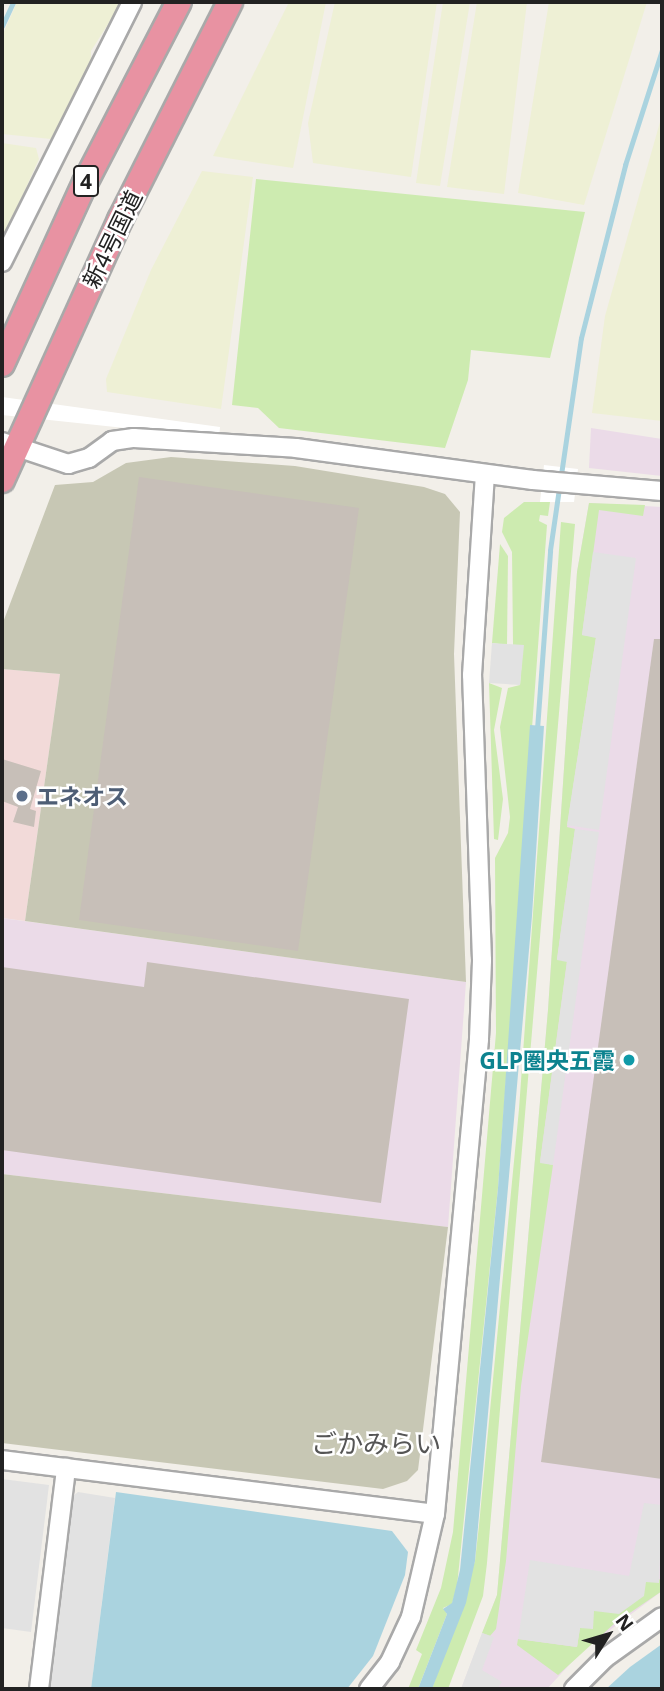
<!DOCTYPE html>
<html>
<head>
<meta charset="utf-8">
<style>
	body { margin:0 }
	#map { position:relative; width:664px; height:1691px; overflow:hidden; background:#f2efe9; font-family:"Noto Sans","Noto Sans JP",sans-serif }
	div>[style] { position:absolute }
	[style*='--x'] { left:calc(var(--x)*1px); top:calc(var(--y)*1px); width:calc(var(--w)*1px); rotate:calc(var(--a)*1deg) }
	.commercial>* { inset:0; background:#f2dad9 }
	.industrial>* { inset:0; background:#ebdbe8 }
	.construction>* { inset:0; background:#c7c7b4 }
	.farmland>* { inset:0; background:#eef0d5 }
	.grass>* { inset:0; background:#cdebb0 }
	.parking>* { inset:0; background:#e2e2e2 }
	.water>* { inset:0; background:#aad3df }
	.pier>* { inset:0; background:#fff }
	.stream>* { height:5px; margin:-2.5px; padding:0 2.5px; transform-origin:2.5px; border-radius:2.5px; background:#aad3df }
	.building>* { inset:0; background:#c7bfb8 }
	.roads { filter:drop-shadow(2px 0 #a9a9a9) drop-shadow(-2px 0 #a9a9a9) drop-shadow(0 2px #a9a9a9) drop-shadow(0 -2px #a9a9a9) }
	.minor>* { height:18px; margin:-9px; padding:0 9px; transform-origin:9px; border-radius:9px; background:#fff }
	.highway>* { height:24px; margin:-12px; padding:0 12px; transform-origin:12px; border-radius:12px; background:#e892a2 }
	.dots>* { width:19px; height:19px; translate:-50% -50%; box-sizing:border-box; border:4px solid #fff; border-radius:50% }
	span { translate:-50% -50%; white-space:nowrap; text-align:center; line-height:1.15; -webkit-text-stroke:5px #fff; paint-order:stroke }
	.shield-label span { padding:2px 5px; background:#fff; border:2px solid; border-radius:5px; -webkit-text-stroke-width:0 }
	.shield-label { font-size:21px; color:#222; font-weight:700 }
	.street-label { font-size:23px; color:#222 }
	.service-label { font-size:23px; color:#4e5e75; font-weight:700 }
	.left { translate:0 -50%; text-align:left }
	.culture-label { font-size:23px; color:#0d838f; font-weight:700 }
	.right { translate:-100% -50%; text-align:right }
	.quarter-label { font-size:26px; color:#555 }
	.frame { position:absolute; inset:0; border:4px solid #222; pointer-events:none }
	.north { position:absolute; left:573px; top:1600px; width:70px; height:70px; -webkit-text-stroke:5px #fff; paint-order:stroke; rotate:53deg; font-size:19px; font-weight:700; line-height:28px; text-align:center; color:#222 }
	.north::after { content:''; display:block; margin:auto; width:24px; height:32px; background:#222; clip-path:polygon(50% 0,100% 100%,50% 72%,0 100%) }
</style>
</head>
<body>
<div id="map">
	<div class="commercial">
		<i style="clip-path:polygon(2px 669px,60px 674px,25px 921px,2px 918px)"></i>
	</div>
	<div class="industrial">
		<i style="clip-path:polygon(591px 428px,662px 439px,662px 476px,589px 468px)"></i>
		<i style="clip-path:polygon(589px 503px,662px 507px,662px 1591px,582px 1651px,547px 1689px,461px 1689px,497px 1595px,548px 1010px,577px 572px)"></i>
		<i style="clip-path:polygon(2px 918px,466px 982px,448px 1227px,2px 1174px)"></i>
	</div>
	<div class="construction">
		<i style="clip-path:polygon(171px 457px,295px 466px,424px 487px,445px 494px,460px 512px,454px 654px,466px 982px,25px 921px,60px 674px,2px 669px,2px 625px,55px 485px,93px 482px,126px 463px)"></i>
		<i style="clip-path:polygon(2px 1174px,448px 1227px,418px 1470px,407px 1481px,383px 1489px,2px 1443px)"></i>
	</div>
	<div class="farmland">
		<i style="clip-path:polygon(17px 2px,122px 2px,91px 51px,91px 63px,51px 139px,2px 134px,2px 36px)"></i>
		<i style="clip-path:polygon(289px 2px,326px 2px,293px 168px,213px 156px)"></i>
		<i style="clip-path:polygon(335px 2px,437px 2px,411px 177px,313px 163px,308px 123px)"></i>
		<i style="clip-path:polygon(443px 2px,470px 2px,440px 186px,416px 183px)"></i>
		<i style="clip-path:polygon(477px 2px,527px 2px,504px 194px,447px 187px)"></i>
		<i style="clip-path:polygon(549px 2px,647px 2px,584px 205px,518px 193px)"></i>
		<i style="clip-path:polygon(662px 115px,662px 421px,592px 413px,605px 316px)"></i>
		<i style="clip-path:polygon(2px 143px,36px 148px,39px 159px,2px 241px)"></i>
		<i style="clip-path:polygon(202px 171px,253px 177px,221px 409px,107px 392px,106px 379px,151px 270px)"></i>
	</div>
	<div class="grass">
		<i style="clip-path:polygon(256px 179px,585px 212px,550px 358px,471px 350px,468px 380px,445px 448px,279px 428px,258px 408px,232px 405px)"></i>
		<i style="clip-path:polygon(524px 502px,550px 502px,548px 516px,540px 515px,539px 521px,547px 525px,498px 1188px,457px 1586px,452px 1604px,443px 1608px,447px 1614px,418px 1689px,408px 1689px,422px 1654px,416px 1650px,441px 1588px,453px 1532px,496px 1033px,495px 858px,508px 833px,510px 817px,500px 727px,508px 688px,520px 685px,523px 645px,513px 645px,512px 552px,502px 532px,504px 518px)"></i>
		<i style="clip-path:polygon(589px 503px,645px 505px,643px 516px,599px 510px,582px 635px,596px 637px,567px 827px,575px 829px,557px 959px,567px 961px,540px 1162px,553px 1165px,521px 1386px,506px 1561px,496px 1629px,490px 1636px,482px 1633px,497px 1595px,548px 1010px,577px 572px)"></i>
		<i style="clip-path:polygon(561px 522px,575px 524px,487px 1563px,483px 1596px,448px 1689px,432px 1689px,475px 1561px,479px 1525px,519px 1109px)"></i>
		<i style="clip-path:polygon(500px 544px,508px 556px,507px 645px,492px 643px)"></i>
		<i style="clip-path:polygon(489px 683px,502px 688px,494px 730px,503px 799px,498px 840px,494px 839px)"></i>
		<i style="clip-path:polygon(662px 1579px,662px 1591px,615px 1623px,558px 1675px,517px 1645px,518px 1639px,577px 1647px,580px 1628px,594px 1611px,646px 1582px)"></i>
	</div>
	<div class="parking">
		<i style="clip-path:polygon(593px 552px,636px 558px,599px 830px,567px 825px,596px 638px,582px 635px)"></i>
		<i style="clip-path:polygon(492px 643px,524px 645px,520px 685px,489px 683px)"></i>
		<i style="clip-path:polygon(575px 829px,599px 832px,553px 1165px,540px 1163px,567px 962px,557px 960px)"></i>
		<i style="clip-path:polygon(2px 1479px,49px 1485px,31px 1632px,2px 1628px)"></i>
		<i style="clip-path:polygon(78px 1492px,115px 1498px,91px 1689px,49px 1689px,73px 1496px)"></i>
		<i style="clip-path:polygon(644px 1503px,662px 1505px,659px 1583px,646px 1582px,644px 1596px,619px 1614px,594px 1611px,593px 1629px,580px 1628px,577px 1647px,518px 1639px,530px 1560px,629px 1576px)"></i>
		<i style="clip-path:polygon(482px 1633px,494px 1637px,482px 1670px,502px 1682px,497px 1689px,461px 1689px)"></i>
	</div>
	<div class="water">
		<i style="clip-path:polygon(530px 725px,544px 726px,532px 916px,475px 1561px,466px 1603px,432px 1689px,418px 1689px,447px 1614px,443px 1609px,452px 1603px,460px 1570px,498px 1188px)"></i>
		<i style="clip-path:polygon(116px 1492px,392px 1531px,408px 1552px,405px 1575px,373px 1656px,347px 1689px,91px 1689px)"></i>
		<i style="clip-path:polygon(662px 1644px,662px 1689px,606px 1689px,630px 1667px)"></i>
	</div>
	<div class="pier">
		<i style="clip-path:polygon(2px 397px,220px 427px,219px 438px,2px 415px)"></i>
		<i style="clip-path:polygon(544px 465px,578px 469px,574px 502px,540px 502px)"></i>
	</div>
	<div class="stream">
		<i style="--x:2;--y:26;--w:26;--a:-65"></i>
		<i style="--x:537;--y:729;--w:179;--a:-85.8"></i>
		<i style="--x:550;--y:550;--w:214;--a:-81.7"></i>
		<i style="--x:581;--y:338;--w:179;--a:-75.7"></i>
		<i style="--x:625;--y:165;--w:121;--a:-72.2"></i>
	</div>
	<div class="building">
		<i style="clip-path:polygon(139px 477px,359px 508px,298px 951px,79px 920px)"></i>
		<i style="clip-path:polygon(654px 639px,662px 639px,662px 1479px,541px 1462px)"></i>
		<i style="clip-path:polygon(2px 759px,41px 771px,30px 809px,36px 811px,34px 827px,13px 822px,18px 807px,2px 801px)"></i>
		<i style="clip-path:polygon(147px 962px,409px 999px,381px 1203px,2px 1150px,2px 967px,144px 987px)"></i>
	</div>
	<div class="roads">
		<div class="minor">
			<i style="--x:2;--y:262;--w:291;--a:-63.4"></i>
			<i style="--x:2;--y:442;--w:70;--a:18.4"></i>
			<i style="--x:68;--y:464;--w:22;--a:-16"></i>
			<i style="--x:89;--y:458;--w:29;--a:-36"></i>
			<i style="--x:112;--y:441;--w:22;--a:-8"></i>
			<i style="--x:134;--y:438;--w:162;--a:3.5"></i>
			<i style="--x:296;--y:448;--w:239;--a:7.7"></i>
			<i style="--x:533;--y:480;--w:129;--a:4.9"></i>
			<i style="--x:2;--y:1460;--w:436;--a:7.1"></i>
			<i style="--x:39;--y:1689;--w:223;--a:-83"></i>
			<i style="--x:369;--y:1689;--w:34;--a:-52"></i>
			<i style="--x:390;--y:1662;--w:50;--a:-65"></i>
			<i style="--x:411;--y:1617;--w:106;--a:-76.9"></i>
			<i style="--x:435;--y:1514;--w:477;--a:-84.7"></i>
			<i style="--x:479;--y:1039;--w:79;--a:-87.8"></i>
			<i style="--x:482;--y:960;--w:285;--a:-92"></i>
			<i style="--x:472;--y:675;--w:201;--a:-86.3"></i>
			<i style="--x:574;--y:1689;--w:44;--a:-45"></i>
			<i style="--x:605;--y:1658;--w:70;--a:-35.7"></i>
		</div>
		<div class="highway">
			<i style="--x:2;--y:364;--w:199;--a:-65.4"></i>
			<i style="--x:85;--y:183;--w:204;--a:-62.6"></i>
			<i style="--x:2;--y:480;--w:286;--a:-65.6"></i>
			<i style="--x:120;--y:220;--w:244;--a:-63.2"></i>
		</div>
	</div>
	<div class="dots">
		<i style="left:22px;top:796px;background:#5c6f8a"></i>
		<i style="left:629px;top:1060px;background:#0f9aa8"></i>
	</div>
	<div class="shield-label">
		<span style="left:86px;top:181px">4</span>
	</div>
	<div class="street-label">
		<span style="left:112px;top:239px;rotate:-64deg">新4号国道</span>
	</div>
	<div class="service-label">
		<span class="left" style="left:36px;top:796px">エネオス</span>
	</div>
	<div class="culture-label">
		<span class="right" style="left:615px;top:1060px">GLP圏央五霞</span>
	</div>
	<div class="quarter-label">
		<span style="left:376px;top:1444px">ごかみらい</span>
	</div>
	<div class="frame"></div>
	<div class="north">N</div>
</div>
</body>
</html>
